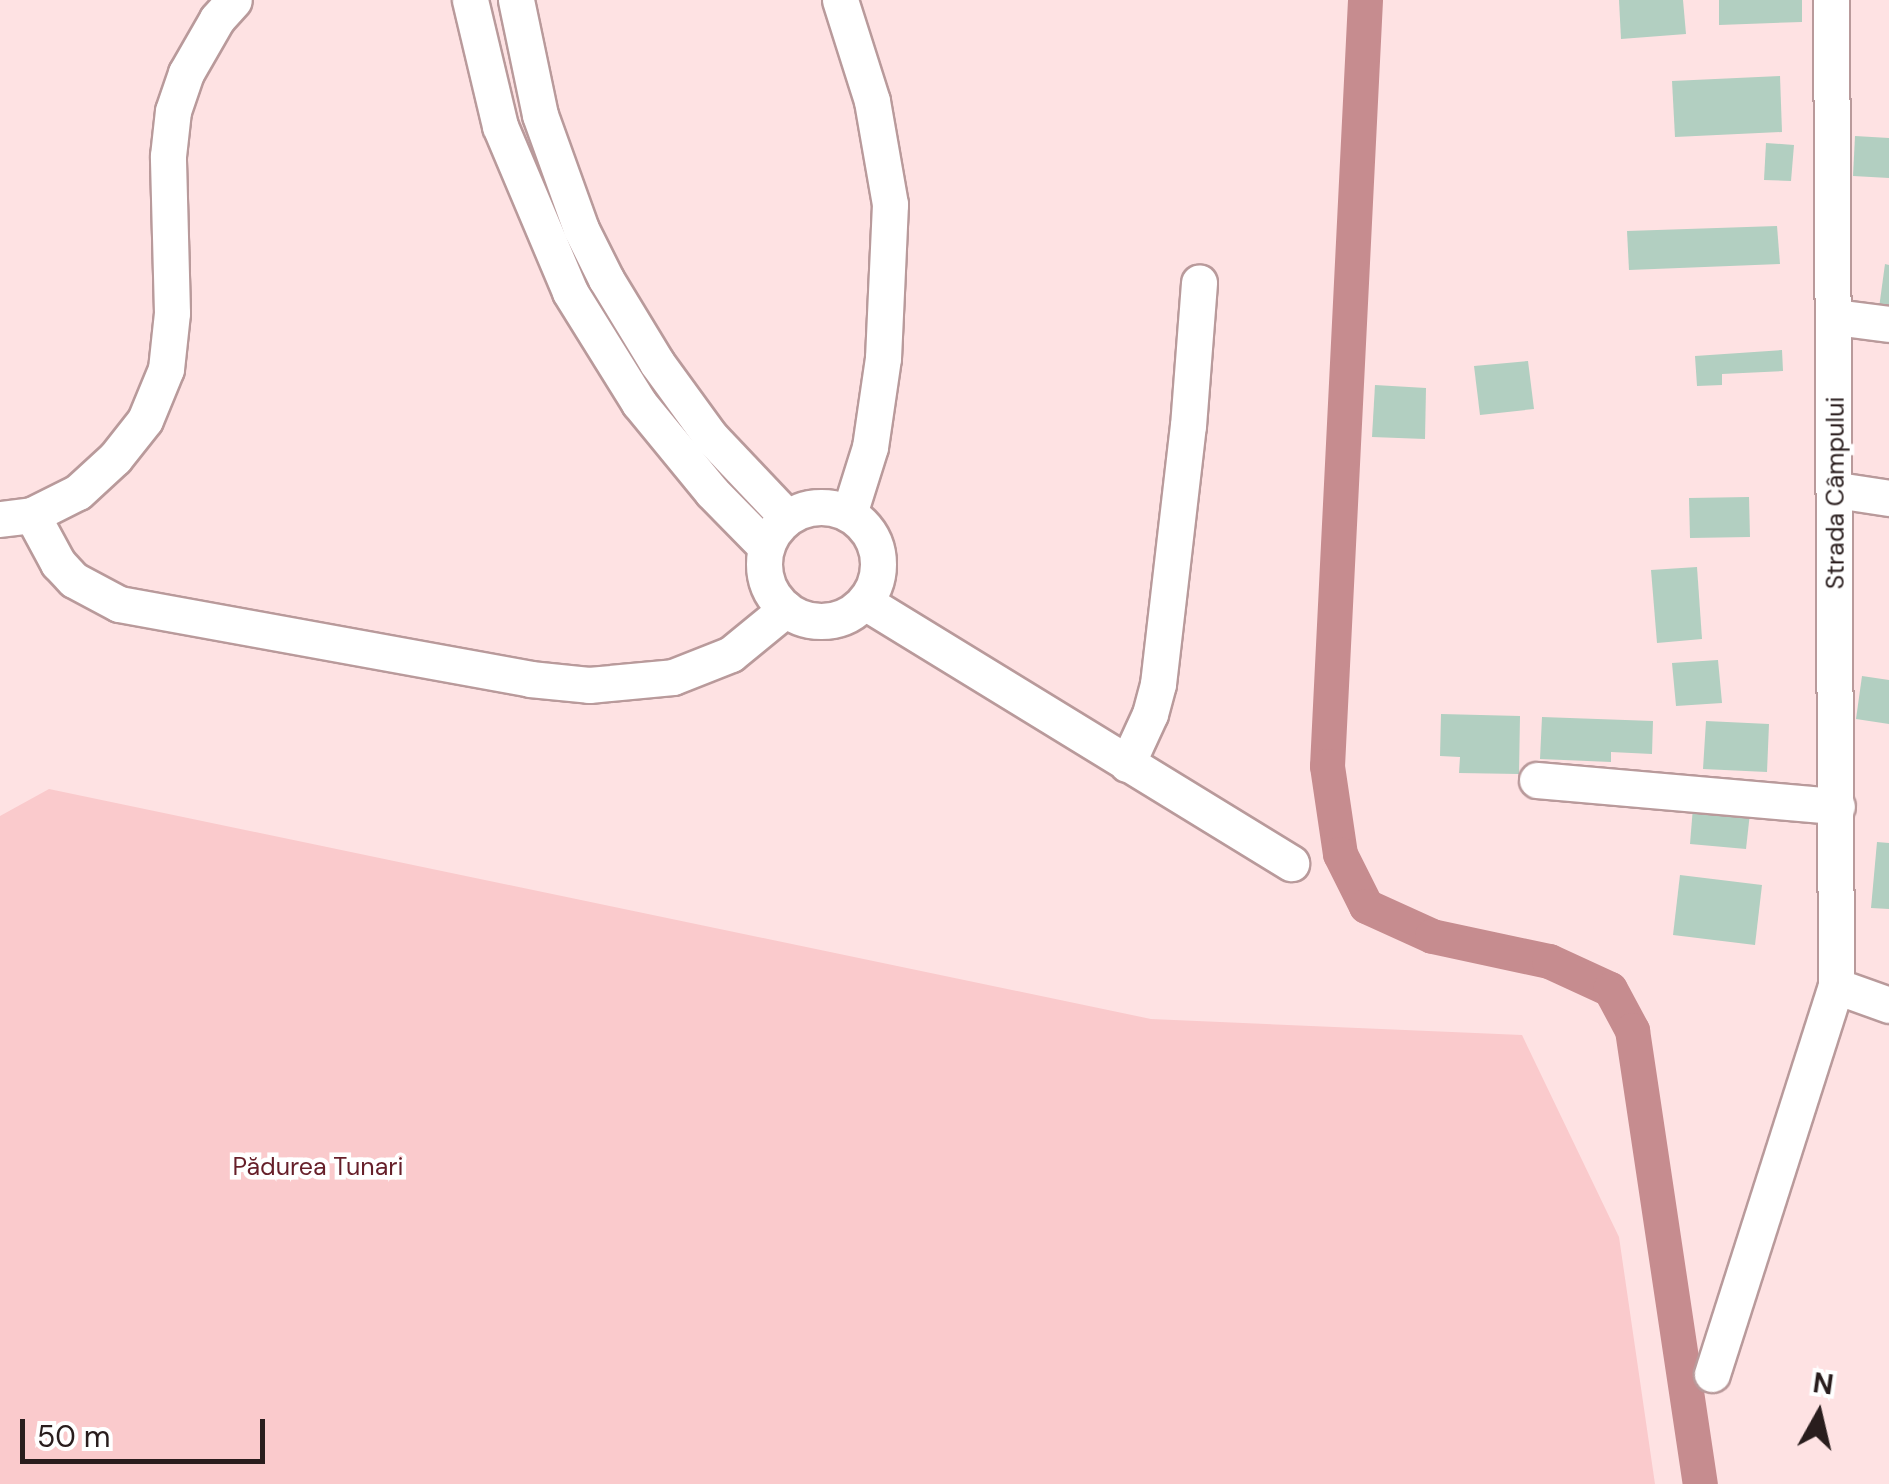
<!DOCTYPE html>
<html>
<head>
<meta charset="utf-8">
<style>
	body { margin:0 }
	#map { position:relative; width:1889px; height:1484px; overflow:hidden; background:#fee2e3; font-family:"DM Sans",sans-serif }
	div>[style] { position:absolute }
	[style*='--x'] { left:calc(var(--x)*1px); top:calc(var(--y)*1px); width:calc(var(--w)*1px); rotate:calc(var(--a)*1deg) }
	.green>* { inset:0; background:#facacc }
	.canal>* { height:35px; margin:-17.5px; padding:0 17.5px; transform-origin:17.5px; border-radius:17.5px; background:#c68c8f }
	.building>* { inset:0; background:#b2cfc1 }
	.roads { filter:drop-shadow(2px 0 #b99a9b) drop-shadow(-2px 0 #b99a9b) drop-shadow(0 2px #b99a9b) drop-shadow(0 -2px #b99a9b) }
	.street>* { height:35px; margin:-17.5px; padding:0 17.5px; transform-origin:17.5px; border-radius:17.5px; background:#fff }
	.street>.ring { margin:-17.5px; padding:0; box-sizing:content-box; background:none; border:35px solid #fff; border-radius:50% }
	span { translate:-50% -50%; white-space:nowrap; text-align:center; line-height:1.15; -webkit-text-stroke:9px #fff; paint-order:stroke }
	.street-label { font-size:25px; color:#291d1d }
	.park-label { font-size:25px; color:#661f29 }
	.north { position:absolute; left:1769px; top:1364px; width:100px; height:100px; -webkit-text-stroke:8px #fff; paint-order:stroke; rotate:8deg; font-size:28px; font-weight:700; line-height:40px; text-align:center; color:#291d1d }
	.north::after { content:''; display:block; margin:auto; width:35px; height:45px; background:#291d1d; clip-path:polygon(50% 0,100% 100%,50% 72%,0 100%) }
	.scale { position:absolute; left:20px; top:1419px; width:245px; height:45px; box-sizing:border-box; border:5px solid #291d1d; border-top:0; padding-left:12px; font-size:30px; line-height:35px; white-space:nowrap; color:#291d1d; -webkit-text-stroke:8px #fff; paint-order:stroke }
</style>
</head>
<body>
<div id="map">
	<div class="green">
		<i style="clip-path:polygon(49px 789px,1151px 1019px,1522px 1035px,1619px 1237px,1655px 1484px,0 1484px,0 816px)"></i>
	</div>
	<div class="canal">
		<i style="--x:1365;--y:0;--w:767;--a:92.84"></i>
		<i style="--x:1327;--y:766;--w:89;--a:81.6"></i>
		<i style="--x:1340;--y:854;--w:58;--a:63.4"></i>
		<i style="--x:1366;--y:906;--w:72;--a:24.4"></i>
		<i style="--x:1432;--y:936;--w:120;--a:12.1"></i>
		<i style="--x:1549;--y:961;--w:67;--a:24.7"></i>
		<i style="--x:1610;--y:989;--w:47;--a:61.8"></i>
		<i style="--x:1632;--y:1030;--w:459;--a:81.5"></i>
	</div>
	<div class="building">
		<i style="clip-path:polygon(1619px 0,1683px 0,1686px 34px,1621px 39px)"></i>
		<i style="clip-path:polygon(1719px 0,1802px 0,1802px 22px,1719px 25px)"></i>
		<i style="clip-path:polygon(1780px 76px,1782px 132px,1675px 137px,1672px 81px)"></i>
		<i style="clip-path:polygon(1855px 136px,1889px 138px,1889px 178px,1853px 176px)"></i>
		<i style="clip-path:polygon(1766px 143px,1794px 145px,1791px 181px,1764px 180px)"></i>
		<i style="clip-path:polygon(1777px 226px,1780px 264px,1629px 270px,1627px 231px)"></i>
		<i style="clip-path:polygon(1885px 264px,1889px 265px,1889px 309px,1879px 308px)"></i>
		<i style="clip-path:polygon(1782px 350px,1783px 371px,1722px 374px,1722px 385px,1697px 386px,1695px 356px)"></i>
		<i style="clip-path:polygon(1528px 361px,1534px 409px,1480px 415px,1474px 366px)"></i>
		<i style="clip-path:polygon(1375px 385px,1426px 388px,1425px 439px,1372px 437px)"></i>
		<i style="clip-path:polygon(1749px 497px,1750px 537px,1690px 538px,1689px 498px)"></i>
		<i style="clip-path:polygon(1697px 567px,1702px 639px,1657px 643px,1651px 570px)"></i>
		<i style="clip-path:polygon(1718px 660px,1722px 703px,1676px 706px,1672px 663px)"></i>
		<i style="clip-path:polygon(1862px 676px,1889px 680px,1889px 724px,1856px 719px)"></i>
		<i style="clip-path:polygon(1441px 714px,1520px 716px,1519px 774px,1459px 773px,1460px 757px,1440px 756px)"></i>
		<i style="clip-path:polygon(1542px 717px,1653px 721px,1652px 754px,1611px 752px,1611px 762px,1540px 759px)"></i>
		<i style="clip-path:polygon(1706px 721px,1769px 724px,1767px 772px,1703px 769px)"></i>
		<i style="clip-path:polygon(1693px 807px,1750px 813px,1746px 849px,1690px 844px)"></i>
		<i style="clip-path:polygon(1877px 842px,1889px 843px,1889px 909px,1871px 908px)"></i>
		<i style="clip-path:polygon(1680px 875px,1762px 885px,1755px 945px,1673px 935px)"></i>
	</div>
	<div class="roads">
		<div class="street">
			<i style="--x:470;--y:0;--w:130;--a:76.6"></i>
			<i style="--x:500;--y:126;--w:180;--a:67.1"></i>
			<i style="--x:570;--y:292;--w:131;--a:58.1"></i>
			<i style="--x:639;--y:403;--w:115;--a:50.6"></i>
			<i style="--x:712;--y:492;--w:77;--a:45.5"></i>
			<i style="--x:516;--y:0;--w:117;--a:78.2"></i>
			<i style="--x:540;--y:115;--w:121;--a:70.2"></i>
			<i style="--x:581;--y:229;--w:56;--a:63.4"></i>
			<i style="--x:606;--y:279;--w:98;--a:58.7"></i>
			<i style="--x:657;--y:363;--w:90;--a:54"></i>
			<i style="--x:710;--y:436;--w:112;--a:46.5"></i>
			<i style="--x:840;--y:0;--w:106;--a:72.4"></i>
			<i style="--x:872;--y:101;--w:105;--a:80.1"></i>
			<i style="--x:890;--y:204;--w:154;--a:92.6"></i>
			<i style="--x:883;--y:358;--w:90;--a:98.3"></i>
			<i style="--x:870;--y:447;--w:70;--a:107.4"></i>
			<i style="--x:1835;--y:317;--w:54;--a:7.4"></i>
			<i style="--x:1837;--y:490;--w:53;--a:8.7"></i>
			<i class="ring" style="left:764px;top:507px;width:79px;height:79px"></i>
			<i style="--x:32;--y:515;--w:55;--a:61.6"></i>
			<i style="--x:58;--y:563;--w:23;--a:47"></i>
			<i style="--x:74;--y:580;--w:51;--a:28.1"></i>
			<i style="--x:119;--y:604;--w:418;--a:10.3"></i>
			<i style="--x:530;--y:679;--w:59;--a:5.8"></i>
			<i style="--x:589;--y:685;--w:84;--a:-5.4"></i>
			<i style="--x:673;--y:677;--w:62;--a:-21.6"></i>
			<i style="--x:731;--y:654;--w:71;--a:-39.3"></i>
			<i style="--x:0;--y:519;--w:32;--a:-7"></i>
			<i style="--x:32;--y:515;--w:51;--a:-26.6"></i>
			<i style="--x:78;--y:492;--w:50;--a:-42.6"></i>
			<i style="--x:115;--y:458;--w:48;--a:-51.7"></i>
			<i style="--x:145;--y:420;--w:55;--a:-67.6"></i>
			<i style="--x:166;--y:369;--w:56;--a:-83.9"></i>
			<i style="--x:172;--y:313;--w:157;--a:-91.5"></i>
			<i style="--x:168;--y:156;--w:45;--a:-83.7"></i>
			<i style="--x:173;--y:111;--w:40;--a:-71.1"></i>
			<i style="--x:186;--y:73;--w:62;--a:-60.1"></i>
			<i style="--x:217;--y:19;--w:25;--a:-48"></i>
			<i style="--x:865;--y:602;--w:500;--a:31.5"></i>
			<i style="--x:1127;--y:764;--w:55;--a:-65.3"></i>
			<i style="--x:1150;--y:714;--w:31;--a:-75"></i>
			<i style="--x:1158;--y:684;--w:260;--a:-83.4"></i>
			<i style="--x:1188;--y:426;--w:144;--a:-85.6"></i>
			<i style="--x:1537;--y:780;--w:301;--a:5"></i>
			<i style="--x:1836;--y:986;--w:56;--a:19.7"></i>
			<i style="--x:1712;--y:1374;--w:407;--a:-72.3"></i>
			<i style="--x:1836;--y:986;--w:986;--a:-90.29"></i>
		</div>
	</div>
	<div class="street-label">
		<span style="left:1836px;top:493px;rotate:-90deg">Strada Câmpului</span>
	</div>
	<div class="park-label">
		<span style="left:318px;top:1167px">Pădurea Tunari</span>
	</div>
	<div class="north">N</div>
	<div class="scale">50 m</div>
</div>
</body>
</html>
